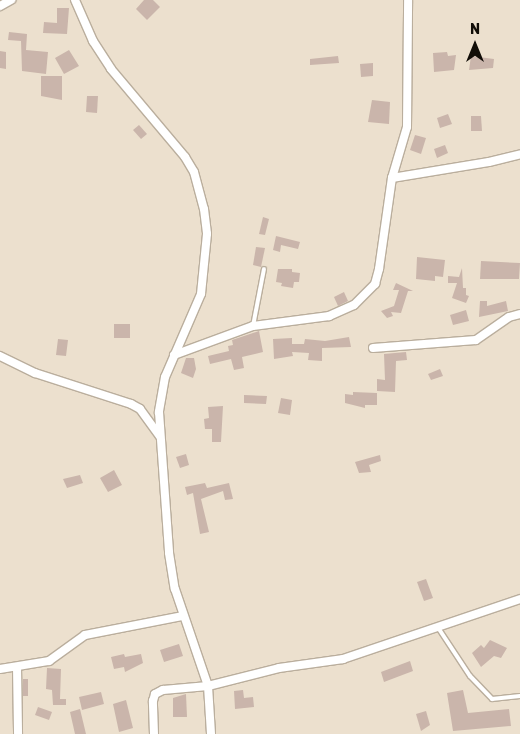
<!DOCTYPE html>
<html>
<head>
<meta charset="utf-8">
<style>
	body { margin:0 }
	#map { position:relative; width:520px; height:734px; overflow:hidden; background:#ece0ce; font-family:Rubik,sans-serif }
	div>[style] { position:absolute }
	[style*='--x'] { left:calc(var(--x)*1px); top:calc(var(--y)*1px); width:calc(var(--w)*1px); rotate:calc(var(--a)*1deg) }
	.building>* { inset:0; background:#cab5ab }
	.roads { filter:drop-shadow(1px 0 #baae9d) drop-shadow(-1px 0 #baae9d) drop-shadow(0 1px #baae9d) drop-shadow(0 -1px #baae9d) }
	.service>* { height:4px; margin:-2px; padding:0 2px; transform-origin:2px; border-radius:2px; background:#fff }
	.minor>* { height:8px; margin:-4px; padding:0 4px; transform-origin:4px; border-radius:4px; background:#fff }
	span { translate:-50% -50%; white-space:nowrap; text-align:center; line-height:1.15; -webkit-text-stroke:4.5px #ece0ce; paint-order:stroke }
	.north { position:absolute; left:450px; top:20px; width:50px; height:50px; -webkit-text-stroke:4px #ece0ce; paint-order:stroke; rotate:0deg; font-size:14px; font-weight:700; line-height:20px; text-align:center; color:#120e08 }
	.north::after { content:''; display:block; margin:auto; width:18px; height:22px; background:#120e08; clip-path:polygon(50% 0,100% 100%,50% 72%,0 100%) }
</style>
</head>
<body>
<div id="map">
	<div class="building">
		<i style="clip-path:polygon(144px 0,153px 0,160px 7px,147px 20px,136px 9px)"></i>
		<i style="clip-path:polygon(57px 8px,69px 8px,67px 34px,43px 33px,44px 22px,57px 23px)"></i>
		<i style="clip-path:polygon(9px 32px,27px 34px,26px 50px,48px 52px,46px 74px,22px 71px,21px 41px,8px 40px)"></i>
		<i style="clip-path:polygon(69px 50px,79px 66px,64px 74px,55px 58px)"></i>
		<i style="clip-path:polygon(0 51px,6px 52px,6px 69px,0 68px)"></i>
		<i style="clip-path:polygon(447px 52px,448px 56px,456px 55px,454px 70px,434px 72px,433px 53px)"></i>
		<i style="clip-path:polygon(338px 56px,339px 63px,310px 65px,310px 59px)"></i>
		<i style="clip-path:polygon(471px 56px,494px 59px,493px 68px,469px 70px)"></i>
		<i style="clip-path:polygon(373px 63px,373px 76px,361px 77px,360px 64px)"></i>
		<i style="clip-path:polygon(41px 76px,62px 76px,62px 100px,41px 96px)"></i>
		<i style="clip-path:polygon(87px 96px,98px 96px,97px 113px,86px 112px)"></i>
		<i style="clip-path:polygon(372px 100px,390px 102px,389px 124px,368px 122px)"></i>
		<i style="clip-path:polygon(448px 114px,452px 124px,440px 128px,437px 118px)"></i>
		<i style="clip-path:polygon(471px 116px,481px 116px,482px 131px,471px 131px)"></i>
		<i style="clip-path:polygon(139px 125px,147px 134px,141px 139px,133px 130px)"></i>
		<i style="clip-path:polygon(415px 135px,426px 138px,421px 154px,410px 150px)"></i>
		<i style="clip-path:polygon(445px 145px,448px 153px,437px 158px,434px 149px)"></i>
		<i style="clip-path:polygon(263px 217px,269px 219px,265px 235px,259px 234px)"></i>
		<i style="clip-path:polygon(276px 236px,300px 242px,298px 249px,281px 245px,280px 252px,273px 250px)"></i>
		<i style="clip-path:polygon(256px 247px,265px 248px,261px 267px,253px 265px)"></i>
		<i style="clip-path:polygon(417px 257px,445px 260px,443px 277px,435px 276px,435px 281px,416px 279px)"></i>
		<i style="clip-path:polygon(481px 261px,520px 263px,519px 279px,480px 279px)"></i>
		<i style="clip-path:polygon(462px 268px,463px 288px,466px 288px,466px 295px,469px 296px,466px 303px,452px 298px,457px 283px,448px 283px,448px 276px,459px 277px)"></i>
		<i style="clip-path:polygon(278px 269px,292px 269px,292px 272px,300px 273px,299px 282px,294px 282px,293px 288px,281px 286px,282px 283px,276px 282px)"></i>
		<i style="clip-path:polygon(396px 283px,413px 291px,408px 291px,401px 313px,391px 312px,393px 316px,387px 318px,381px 311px,394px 306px,399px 290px,393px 290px)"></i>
		<i style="clip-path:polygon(344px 292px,348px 301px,338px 306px,334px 297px)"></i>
		<i style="clip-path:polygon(480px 301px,487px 301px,487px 306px,506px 301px,508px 311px,479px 317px)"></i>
		<i style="clip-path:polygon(466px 310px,469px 321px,453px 325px,450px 315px)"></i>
		<i style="clip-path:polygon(114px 324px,130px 324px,130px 338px,114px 338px)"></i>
		<i style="clip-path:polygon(259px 331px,263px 352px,242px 357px,244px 368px,234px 370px,231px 359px,210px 364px,208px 356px,229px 351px,228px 346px,233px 345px,232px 340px)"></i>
		<i style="clip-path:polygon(349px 337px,351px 347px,322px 348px,322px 361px,308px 360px,309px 353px,292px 352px,293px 356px,274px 359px,273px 339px,292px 338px,292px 344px,304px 344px,305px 339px,325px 341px)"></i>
		<i style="clip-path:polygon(58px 339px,68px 340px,66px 356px,56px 355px)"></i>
		<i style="clip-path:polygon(406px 352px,407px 360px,396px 361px,395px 392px,377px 391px,377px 379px,385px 380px,384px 354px)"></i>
		<i style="clip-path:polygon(186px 358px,194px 358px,196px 369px,193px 378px,181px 373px)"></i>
		<i style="clip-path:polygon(440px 369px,443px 376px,431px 380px,428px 374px)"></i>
		<i style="clip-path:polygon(353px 392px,377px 393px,377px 405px,365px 405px,365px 408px,345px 403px,345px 394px,353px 395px)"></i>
		<i style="clip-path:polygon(244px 395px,267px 396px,266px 404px,244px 403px)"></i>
		<i style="clip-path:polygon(281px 398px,292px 400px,290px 415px,278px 413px)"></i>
		<i style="clip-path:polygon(223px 406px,221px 442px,212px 442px,212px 429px,205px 429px,204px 419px,209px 418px,208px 407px)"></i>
		<i style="clip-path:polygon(186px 454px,189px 465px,180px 468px,176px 457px)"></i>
		<i style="clip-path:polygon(380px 455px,381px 461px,369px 465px,371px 472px,359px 473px,355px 462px)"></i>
		<i style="clip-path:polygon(114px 470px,122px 485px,108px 492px,100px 478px)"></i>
		<i style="clip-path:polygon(80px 475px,83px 483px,67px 488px,63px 479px)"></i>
		<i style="clip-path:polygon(205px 483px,207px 488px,229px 483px,233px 499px,225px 500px,223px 491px,201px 499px,209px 532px,200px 534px,193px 493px,187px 495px,185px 487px)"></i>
		<i style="clip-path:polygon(426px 579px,433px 598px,424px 601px,417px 582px)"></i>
		<i style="clip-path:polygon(490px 640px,507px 648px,501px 658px,494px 656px,481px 667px,472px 653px,481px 645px,484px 648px)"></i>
		<i style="clip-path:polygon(179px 644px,183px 656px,164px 662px,160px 650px)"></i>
		<i style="clip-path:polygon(124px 654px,125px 657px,141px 654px,143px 663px,125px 672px,124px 667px,114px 669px,111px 657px)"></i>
		<i style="clip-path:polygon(410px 661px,413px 671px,384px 682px,381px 672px)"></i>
		<i style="clip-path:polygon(47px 668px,61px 669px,60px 699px,66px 699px,66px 705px,53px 705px,52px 690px,46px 689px)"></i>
		<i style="clip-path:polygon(23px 679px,28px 679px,28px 696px,23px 696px)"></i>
		<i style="clip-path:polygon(243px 690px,244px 698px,253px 697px,254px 707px,235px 709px,234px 691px)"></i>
		<i style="clip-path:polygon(463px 690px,468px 713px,509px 709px,511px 726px,453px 731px,447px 693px)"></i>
		<i style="clip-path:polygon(101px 692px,104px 704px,82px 710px,79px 697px)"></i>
		<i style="clip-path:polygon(186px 694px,187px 717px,173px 717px,173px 698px)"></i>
		<i style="clip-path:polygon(126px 700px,133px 728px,119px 732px,113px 704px)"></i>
		<i style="clip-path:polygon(38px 707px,52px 712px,49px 720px,35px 715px)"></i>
		<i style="clip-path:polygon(80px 709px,86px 734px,75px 734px,70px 712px)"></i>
		<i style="clip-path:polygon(426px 711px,430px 725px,421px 731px,416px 714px)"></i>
	</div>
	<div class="roads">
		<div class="service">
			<i style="--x:253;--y:326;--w:58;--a:-79.1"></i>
			<i style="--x:437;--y:626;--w:60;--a:56.6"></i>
			<i style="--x:470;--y:676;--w:32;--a:46"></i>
			<i style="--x:492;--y:699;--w:28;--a:-6"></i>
		</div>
		<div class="minor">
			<i style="--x:75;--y:0;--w:45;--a:66.3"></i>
			<i style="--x:93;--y:41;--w:33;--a:57"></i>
			<i style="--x:111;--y:69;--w:115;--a:49.9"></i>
			<i style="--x:185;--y:157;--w:17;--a:59"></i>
			<i style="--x:194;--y:172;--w:38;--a:75"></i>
			<i style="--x:204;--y:209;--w:25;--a:83"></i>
			<i style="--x:207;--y:234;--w:60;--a:95.7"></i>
			<i style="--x:201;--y:294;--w:90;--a:113.4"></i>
			<i style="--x:165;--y:377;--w:36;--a:100"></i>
			<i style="--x:159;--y:412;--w:141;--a:85.9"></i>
			<i style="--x:169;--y:553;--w:36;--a:81"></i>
			<i style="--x:175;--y:589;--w:102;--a:71.2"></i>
			<i style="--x:208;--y:686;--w:48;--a:86.4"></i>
			<i style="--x:0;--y:6;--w:13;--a:-29"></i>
			<i style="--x:392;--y:178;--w:98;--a:-9.4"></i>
			<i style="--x:489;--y:162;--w:32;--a:-14"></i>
			<i style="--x:373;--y:348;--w:103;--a:-4.4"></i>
			<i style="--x:476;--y:340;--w:40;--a:-34.9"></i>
			<i style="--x:509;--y:317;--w:11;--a:-15"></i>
			<i style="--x:174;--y:355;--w:84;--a:-20.2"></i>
			<i style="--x:253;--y:326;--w:77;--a:-7.5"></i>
			<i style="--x:329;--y:316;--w:27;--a:-24"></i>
			<i style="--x:354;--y:305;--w:30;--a:-45"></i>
			<i style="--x:375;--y:284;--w:16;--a:-75"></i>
			<i style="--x:379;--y:269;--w:92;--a:-81.9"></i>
			<i style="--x:392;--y:178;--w:53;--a:-73.6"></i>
			<i style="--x:407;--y:127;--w:127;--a:-89.5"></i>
			<i style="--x:0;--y:356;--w:39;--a:26"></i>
			<i style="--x:35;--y:373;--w:101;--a:17.9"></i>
			<i style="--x:131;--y:404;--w:10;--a:29"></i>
			<i style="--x:140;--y:409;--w:34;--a:54"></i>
			<i style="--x:17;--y:667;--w:67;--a:89.1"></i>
			<i style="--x:0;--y:669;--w:50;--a:-9.3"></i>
			<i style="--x:49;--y:661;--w:44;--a:-35.8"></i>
			<i style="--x:85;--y:635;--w:100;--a:-11"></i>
			<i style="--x:154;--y:734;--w:33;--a:-92"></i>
			<i style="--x:153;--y:701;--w:7;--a:-74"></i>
			<i style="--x:155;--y:694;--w:9;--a:-27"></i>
			<i style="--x:163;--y:690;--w:45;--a:-5.1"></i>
			<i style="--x:208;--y:686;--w:73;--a:-14.2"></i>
			<i style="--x:279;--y:668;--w:65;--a:-8"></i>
			<i style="--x:343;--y:659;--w:187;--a:-18.7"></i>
		</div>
	</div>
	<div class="north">N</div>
</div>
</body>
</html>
